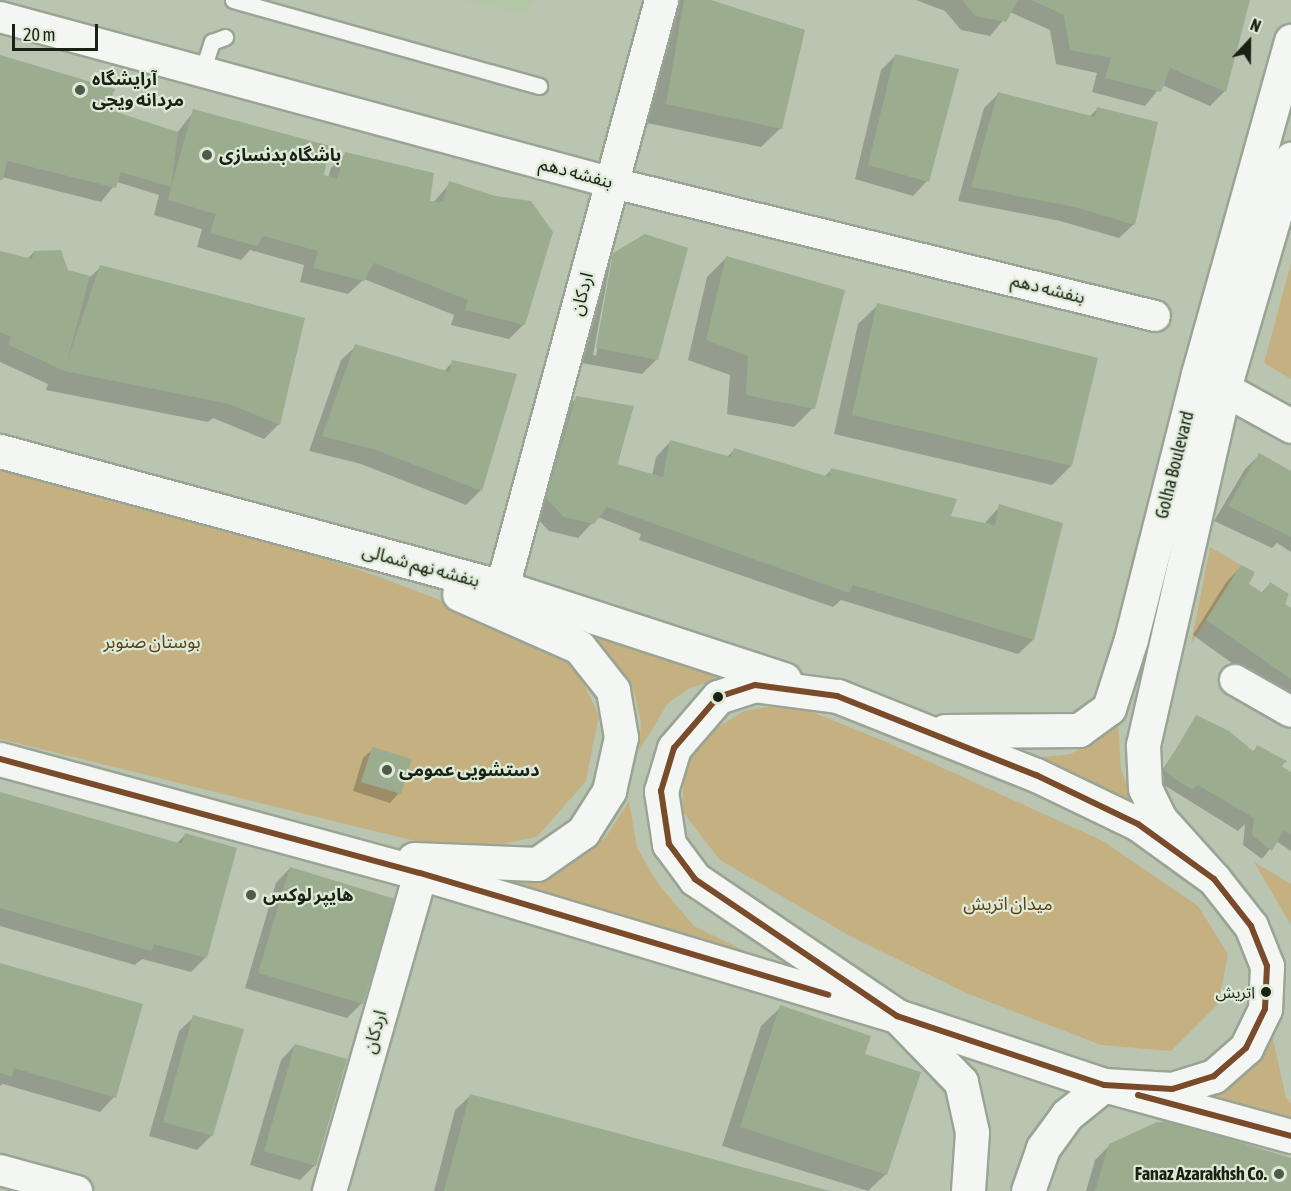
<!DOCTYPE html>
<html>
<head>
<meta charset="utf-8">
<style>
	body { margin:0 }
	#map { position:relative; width:1291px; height:1191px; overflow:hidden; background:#b9c5b1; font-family:"Asap Condensed","Noto Sans Arabic",sans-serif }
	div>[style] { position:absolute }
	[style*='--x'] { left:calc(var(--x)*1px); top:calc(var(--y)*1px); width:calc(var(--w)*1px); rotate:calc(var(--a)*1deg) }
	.built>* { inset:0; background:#b3c7a7 }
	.green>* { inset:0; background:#c5b082 }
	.shadow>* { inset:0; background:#0003 }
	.building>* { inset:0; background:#9bac8f }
	.roads { filter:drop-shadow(2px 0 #9aa494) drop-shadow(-2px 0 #9aa494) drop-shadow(0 2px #9aa494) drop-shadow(0 -2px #9aa494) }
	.lane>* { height:15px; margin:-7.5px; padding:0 7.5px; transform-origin:7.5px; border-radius:7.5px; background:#f4f6f3 }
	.street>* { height:30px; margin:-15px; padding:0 15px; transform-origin:15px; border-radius:15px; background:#f4f6f3 }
	.secondary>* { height:33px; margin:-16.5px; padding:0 16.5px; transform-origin:16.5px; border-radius:16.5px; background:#f4f6f3 }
	.bus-1>* { height:6px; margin:-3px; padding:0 3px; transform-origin:3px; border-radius:3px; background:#7a4b2a }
	.dots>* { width:16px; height:16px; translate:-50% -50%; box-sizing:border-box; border:3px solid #deead8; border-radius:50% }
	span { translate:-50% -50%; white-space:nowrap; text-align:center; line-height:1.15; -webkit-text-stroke:4.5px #deead8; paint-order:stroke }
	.bus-label { font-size:16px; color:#182113 }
	.right { translate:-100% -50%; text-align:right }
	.poi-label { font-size:18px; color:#182113; font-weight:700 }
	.left { translate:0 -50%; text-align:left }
	.street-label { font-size:18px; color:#182113 }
	.park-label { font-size:18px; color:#5c3f13 }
	.north { position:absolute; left:1219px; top:12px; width:60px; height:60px; -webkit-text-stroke:4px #deead8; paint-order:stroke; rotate:22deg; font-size:16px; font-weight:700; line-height:24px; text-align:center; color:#182113 }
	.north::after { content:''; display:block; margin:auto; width:21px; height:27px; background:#182113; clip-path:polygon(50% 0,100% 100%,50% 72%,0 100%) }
	.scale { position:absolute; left:12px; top:24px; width:86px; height:27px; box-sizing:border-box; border:3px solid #182113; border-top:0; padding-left:8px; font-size:18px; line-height:21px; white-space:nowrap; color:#182113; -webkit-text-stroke:4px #deead8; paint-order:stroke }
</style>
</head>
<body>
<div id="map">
	<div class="built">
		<i style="clip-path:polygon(461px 0,536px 0,525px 14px)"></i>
	</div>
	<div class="green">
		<i style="clip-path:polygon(1291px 263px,1291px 379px,1264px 363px)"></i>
		<i style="clip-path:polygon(0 465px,229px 528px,374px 575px,519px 630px,576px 667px,599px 716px,586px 781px,537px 837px,460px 852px,0 739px)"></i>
		<i style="clip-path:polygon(1210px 547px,1241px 565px,1191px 644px)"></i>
		<i style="clip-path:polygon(581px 633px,727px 677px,690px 688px,668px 703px,639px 751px,641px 723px,634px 691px,615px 664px)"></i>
		<i style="clip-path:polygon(790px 703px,884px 741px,1103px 841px,1198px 906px,1228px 954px,1219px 1003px,1171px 1051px,1101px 1045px,966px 993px,850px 936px,720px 860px,682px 811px,684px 776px,696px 741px,744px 711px)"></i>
		<i style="clip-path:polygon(1118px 723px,1121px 770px,1135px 806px,1034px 758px,1071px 754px)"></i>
		<i style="clip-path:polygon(629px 801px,637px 848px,659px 885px,694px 926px,753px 955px,504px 881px,541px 876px,570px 865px,606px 837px)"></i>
		<i style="clip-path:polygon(1254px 862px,1291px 884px,1291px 925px)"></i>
		<i style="clip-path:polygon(1271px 1030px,1286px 1098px,1291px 1104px,1291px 1119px,1204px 1095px)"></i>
	</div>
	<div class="shadow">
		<i style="clip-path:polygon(679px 0,706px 0,781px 128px,761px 147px,647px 123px,667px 13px)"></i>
		<i style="clip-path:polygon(916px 0,1249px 0,1225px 91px,1210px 106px,1162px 85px,1145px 106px,1092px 92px,1097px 73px,1056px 64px,1050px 30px,1010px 12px,990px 36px,961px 30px,945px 11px)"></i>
		<i style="clip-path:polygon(896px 55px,927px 181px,913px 196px,855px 179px,881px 70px)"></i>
		<i style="clip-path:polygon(0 57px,105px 110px,177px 133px,194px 111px,328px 178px,331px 168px,345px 154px,428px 202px,433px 203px,450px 183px,524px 324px,509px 339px,451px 325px,454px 315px,364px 279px,348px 294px,300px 282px,304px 265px,250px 250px,241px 260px,197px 247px,202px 229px,154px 215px,159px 195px,117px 182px,101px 202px,2px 177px,0 181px)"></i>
		<i style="clip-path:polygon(999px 93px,1089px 117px,1098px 108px,1134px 224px,1119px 238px,1060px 221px,958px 201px,984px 108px)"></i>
		<i style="clip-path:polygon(34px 252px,67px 271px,90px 277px,101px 267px,279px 424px,264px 439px,213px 418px,208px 422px,46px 390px,48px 384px,0 362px,0 253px,27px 259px)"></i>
		<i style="clip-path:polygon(evenodd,614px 255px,657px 359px,642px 374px,582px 363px,599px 270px,614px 255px,611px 259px,614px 259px,596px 356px,593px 355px,611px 259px)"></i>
		<i style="clip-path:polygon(726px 258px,813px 408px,794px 427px,727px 414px,730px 375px,688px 360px,707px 277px)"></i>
		<i style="clip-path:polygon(878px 305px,1071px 466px,1052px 485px,834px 434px,858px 324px)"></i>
		<i style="clip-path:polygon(356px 346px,443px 372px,453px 362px,515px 375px,480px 491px,466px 505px,361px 464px,309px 451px,341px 360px)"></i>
		<i style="clip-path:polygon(577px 398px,633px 407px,617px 466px,652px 476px,656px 457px,670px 442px,727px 457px,734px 450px,824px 477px,832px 469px,949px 517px,984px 524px,1000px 506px,1033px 640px,1018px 654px,841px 600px,833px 607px,639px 540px,641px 534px,598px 517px,578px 538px,549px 531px,532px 513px,562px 412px)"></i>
		<i style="clip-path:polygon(1259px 455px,1291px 473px,1291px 552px,1277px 543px,1272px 548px,1214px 521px,1245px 469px)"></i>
		<i style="clip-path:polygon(1241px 567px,1247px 584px,1261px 593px,1270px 584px,1291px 614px,1291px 697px,1263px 677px,1258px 682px,1193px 635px,1227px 581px)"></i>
		<i style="clip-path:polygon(1197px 717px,1252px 752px,1257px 747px,1285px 761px,1281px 768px,1291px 774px,1291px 851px,1276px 841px,1262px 859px,1243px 845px,1245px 824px,1238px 831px,1156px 780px)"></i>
		<i style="clip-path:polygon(373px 749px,399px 793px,390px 803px,353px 791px,363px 758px)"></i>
		<i style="clip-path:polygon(0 794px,176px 844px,185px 835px,235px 849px,205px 958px,191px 972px,142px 959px,135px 965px,0 926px)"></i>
		<i style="clip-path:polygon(290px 868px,362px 1003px,347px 1018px,245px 988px,276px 883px)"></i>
		<i style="clip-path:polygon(0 964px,114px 1097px,100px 1112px,3px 1084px,0 1086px)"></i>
		<i style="clip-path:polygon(781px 1007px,864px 1055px,886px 1174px,868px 1191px,722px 1146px,761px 1026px)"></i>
		<i style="clip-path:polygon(194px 1017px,212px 1135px,197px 1150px,149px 1136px,179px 1031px)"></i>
		<i style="clip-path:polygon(295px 1045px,315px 1165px,300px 1180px,250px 1165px,281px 1060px)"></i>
		<i style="clip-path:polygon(470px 1096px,823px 1191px,434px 1191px,455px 1110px)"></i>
		<i style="clip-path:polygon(1110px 1145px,1291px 1159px,1291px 1191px,1086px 1191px,1095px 1160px)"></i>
	</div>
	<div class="building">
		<i style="clip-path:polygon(684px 0,711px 0,805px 30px,782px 129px,666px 104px)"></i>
		<i style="clip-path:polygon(962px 0,1018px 0,1006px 22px,975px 16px)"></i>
		<i style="clip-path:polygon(1031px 0,1250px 0,1226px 92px,1170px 68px,1161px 92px,1105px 78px,1111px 58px,1070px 50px,1064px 15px)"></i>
		<i style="clip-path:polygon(895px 54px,959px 69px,929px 182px,868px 165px)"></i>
		<i style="clip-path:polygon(0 55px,115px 89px,107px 109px,178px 132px,171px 187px,193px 109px,330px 146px,324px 175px,337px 179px,345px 152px,434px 173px,430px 201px,443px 202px,449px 181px,495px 196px,531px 201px,553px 232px,525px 325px,465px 310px,468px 300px,374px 263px,364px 281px,313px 268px,318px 251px,263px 236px,257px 246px,210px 233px,216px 214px,168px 200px,171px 187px,121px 172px,116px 188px,7px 161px,3px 180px,0 179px)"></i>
		<i style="clip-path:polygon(998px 92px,1095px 117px,1097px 107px,1158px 122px,1135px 225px,1075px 207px,971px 187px)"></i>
		<i style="clip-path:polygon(645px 234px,688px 248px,658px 360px,596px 348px,613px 253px)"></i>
		<i style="clip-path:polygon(61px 250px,68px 270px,90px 276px,67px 362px,100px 265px,305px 318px,280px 425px,229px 404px,64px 371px,9px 345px,11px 337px,0 332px,0 251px,32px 259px,34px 251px)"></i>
		<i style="clip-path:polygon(726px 256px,845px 290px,815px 409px,746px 395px,748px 356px,706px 340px)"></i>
		<i style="clip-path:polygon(877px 303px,1098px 358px,1072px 466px,852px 415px)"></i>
		<i style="clip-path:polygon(355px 344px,450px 372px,452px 360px,517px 374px,482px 491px,376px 450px,322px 436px)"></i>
		<i style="clip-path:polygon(576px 396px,634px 406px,617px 464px,663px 477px,670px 440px,731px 457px,734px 448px,829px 477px,831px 468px,957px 499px,951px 516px,995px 525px,999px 504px,1063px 523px,1034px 640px,853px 585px,849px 593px,607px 507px,594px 524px,564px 517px,546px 498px)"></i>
		<i style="clip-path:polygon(1259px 453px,1291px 471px,1291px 537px,1228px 506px)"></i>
		<i style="clip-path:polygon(1241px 565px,1255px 572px,1249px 584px,1263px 593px,1270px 582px,1289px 594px,1285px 604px,1291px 608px,1291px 679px,1206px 620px)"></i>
		<i style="clip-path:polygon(1196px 715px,1229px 731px,1254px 752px,1257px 745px,1287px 761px,1281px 766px,1291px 772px,1291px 835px,1284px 830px,1272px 851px,1252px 835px,1254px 818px,1198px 785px,1193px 790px,1176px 780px,1164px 770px)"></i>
		<i style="clip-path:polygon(372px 747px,412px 759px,401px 794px,361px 782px)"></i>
		<i style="clip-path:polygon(0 792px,182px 844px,185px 833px,237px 848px,207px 958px,154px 944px,151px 951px,0 908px)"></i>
		<i style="clip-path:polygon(290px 867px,395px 899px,363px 1004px,258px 973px)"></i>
		<i style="clip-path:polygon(0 963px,143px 1004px,116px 1098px,14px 1068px,12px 1077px,0 1073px)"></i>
		<i style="clip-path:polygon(780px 1005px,871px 1036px,865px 1054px,921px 1072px,887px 1175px,740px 1127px)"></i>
		<i style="clip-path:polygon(193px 1015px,244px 1029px,213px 1136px,163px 1122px)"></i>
		<i style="clip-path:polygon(295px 1044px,347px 1059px,316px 1166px,264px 1151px)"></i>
		<i style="clip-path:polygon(470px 1094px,624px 1135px,830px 1191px,444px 1191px)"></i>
		<i style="clip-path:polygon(1171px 1121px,1291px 1158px,1291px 1191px,1095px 1191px,1109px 1144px,1157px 1122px)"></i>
	</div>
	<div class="roads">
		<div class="lane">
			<i style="--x:233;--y:0;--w:318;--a:15.7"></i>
			<i style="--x:202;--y:72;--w:32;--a:-72"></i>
			<i style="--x:212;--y:42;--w:14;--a:-21"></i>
		</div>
		<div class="street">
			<i style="--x:0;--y:17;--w:635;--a:15.15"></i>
			<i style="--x:613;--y:183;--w:558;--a:13.79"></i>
			<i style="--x:1235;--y:680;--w:64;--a:29.7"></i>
			<i style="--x:0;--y:1170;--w:80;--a:15.3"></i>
		</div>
		<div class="secondary">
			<i style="--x:1206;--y:379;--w:97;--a:28.9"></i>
			<i style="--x:0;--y:451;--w:520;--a:15.16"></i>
			<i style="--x:502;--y:587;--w:297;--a:18.1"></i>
			<i style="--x:502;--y:587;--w:608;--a:-74.84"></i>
			<i style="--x:945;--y:731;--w:134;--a:-0.4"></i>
			<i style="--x:1079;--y:730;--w:37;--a:-36"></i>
			<i style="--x:1109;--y:708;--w:72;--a:-72.3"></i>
			<i style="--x:1131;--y:639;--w:273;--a:-75.8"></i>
			<i style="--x:1198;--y:374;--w:346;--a:-74.4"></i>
			<i style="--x:0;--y:759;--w:435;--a:15.2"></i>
			<i style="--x:420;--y:873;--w:498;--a:16.7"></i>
			<i style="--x:897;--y:1016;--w:92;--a:45.9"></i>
			<i style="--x:961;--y:1082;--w:51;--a:77.6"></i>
			<i style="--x:972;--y:1132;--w:59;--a:93.9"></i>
			<i style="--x:414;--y:859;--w:123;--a:2.3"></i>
			<i style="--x:537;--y:864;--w:56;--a:-34.8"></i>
			<i style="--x:583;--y:832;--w:49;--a:-57.6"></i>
			<i style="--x:609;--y:791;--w:55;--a:-77.5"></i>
			<i style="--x:621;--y:737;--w:48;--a:-99.7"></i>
			<i style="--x:613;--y:690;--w:55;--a:-128.3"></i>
			<i style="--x:579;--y:647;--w:131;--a:-156.2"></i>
			<i style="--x:1214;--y:879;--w:94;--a:-144.1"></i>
			<i style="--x:1138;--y:824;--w:113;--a:-154.3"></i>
			<i style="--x:1036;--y:775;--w:214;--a:-158.3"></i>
			<i style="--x:837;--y:696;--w:83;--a:-172.4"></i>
			<i style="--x:755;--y:685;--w:39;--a:162"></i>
			<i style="--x:718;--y:697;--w:67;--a:130.8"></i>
			<i style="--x:674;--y:748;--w:45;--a:106.8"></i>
			<i style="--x:661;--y:791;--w:54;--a:81.4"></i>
			<i style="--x:669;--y:844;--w:44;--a:53.4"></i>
			<i style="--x:695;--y:879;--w:244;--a:34.1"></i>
			<i style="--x:897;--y:1016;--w:218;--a:18.4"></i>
			<i style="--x:1104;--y:1085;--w:68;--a:3.4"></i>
			<i style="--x:1172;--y:1089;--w:44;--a:-17.2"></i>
			<i style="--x:1214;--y:1076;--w:43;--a:-41.2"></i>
			<i style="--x:1246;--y:1048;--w:43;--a:-64"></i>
			<i style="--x:1265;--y:1009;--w:43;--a:-87.3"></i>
			<i style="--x:1267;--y:966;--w:43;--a:-111.8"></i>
			<i style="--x:1251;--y:926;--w:60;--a:-128.2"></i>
			<i style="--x:1214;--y:879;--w:81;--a:-132"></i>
			<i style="--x:1160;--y:819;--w:34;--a:-116"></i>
			<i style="--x:1145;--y:788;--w:43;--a:-92.7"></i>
			<i style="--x:1143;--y:745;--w:366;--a:-77.2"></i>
			<i style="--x:1224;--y:388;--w:239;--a:-73.7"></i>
			<i style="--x:329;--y:1191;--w:331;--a:-74"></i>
			<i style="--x:1028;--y:1191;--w:46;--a:-70.8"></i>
			<i style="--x:1043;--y:1148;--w:41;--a:-54"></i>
			<i style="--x:1067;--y:1115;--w:48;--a:-39"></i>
			<i style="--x:1104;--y:1085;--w:194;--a:15.3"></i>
		</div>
	</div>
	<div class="bus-1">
		<i style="--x:755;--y:685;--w:83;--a:7.6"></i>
		<i style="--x:837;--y:696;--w:214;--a:21.7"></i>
		<i style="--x:1036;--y:775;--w:113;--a:25.7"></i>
		<i style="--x:1138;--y:824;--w:94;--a:35.9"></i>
		<i style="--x:1214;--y:879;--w:60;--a:51.8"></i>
		<i style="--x:1251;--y:926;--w:43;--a:68.2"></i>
		<i style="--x:1267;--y:966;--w:43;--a:92.7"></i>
		<i style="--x:1265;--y:1009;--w:43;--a:116"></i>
		<i style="--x:1246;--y:1048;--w:43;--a:138.8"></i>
		<i style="--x:1214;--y:1076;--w:44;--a:162.8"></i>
		<i style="--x:1172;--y:1089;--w:68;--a:-176.6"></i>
		<i style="--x:1104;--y:1085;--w:218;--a:-161.6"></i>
		<i style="--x:897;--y:1016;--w:244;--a:-145.9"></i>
		<i style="--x:695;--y:879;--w:44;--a:-126.6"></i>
		<i style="--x:669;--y:844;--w:54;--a:-98.6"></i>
		<i style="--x:661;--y:791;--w:45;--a:-73.2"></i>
		<i style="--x:674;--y:748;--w:67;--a:-49.2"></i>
		<i style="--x:718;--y:697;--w:39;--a:-18"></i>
		<i style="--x:0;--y:759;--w:435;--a:15.2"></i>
		<i style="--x:420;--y:873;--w:426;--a:16.6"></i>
		<i style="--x:1138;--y:1095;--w:158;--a:15"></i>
	</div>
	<div class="dots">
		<i style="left:80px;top:90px;background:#505a4a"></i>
		<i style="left:207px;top:155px;background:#505a4a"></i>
		<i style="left:718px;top:697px;background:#182113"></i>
		<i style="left:387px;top:770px;background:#505a4a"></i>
		<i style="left:251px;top:895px;background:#505a4a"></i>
		<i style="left:1266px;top:992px;background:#182113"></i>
		<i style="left:1279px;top:1174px;background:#505a4a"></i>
	</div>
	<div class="bus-label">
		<span class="right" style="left:1255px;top:992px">اتریش</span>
	</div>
	<div class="poi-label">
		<span class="left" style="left:92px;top:90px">آرایشگاه<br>مردانه ویجی</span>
		<span class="left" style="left:219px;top:155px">باشگاه بدنسازی</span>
		<span class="left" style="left:399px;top:770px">دستشویی عمومی</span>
		<span class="left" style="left:263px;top:895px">هایپر لوکس</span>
		<span class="right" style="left:1267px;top:1174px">Fanaz Azarakhsh Co.</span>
	</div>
	<div class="street-label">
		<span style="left:576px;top:173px;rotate:15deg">بنفشه دهم</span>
		<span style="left:1048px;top:289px;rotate:14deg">بنفشه دهم</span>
		<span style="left:582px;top:294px;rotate:-75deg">اردکان</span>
		<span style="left:1175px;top:465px;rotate:-76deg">Golha Boulevard</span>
		<span style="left:421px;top:566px;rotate:15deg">بنفشه نهم شمالی</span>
		<span style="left:375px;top:1032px;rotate:-74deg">اردکان</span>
	</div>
	<div class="park-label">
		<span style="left:152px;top:642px">بوستان صنوبر</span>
		<span style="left:1008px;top:904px">میدان اتریش</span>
	</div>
	<div class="north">N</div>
	<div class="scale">20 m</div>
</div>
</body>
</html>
